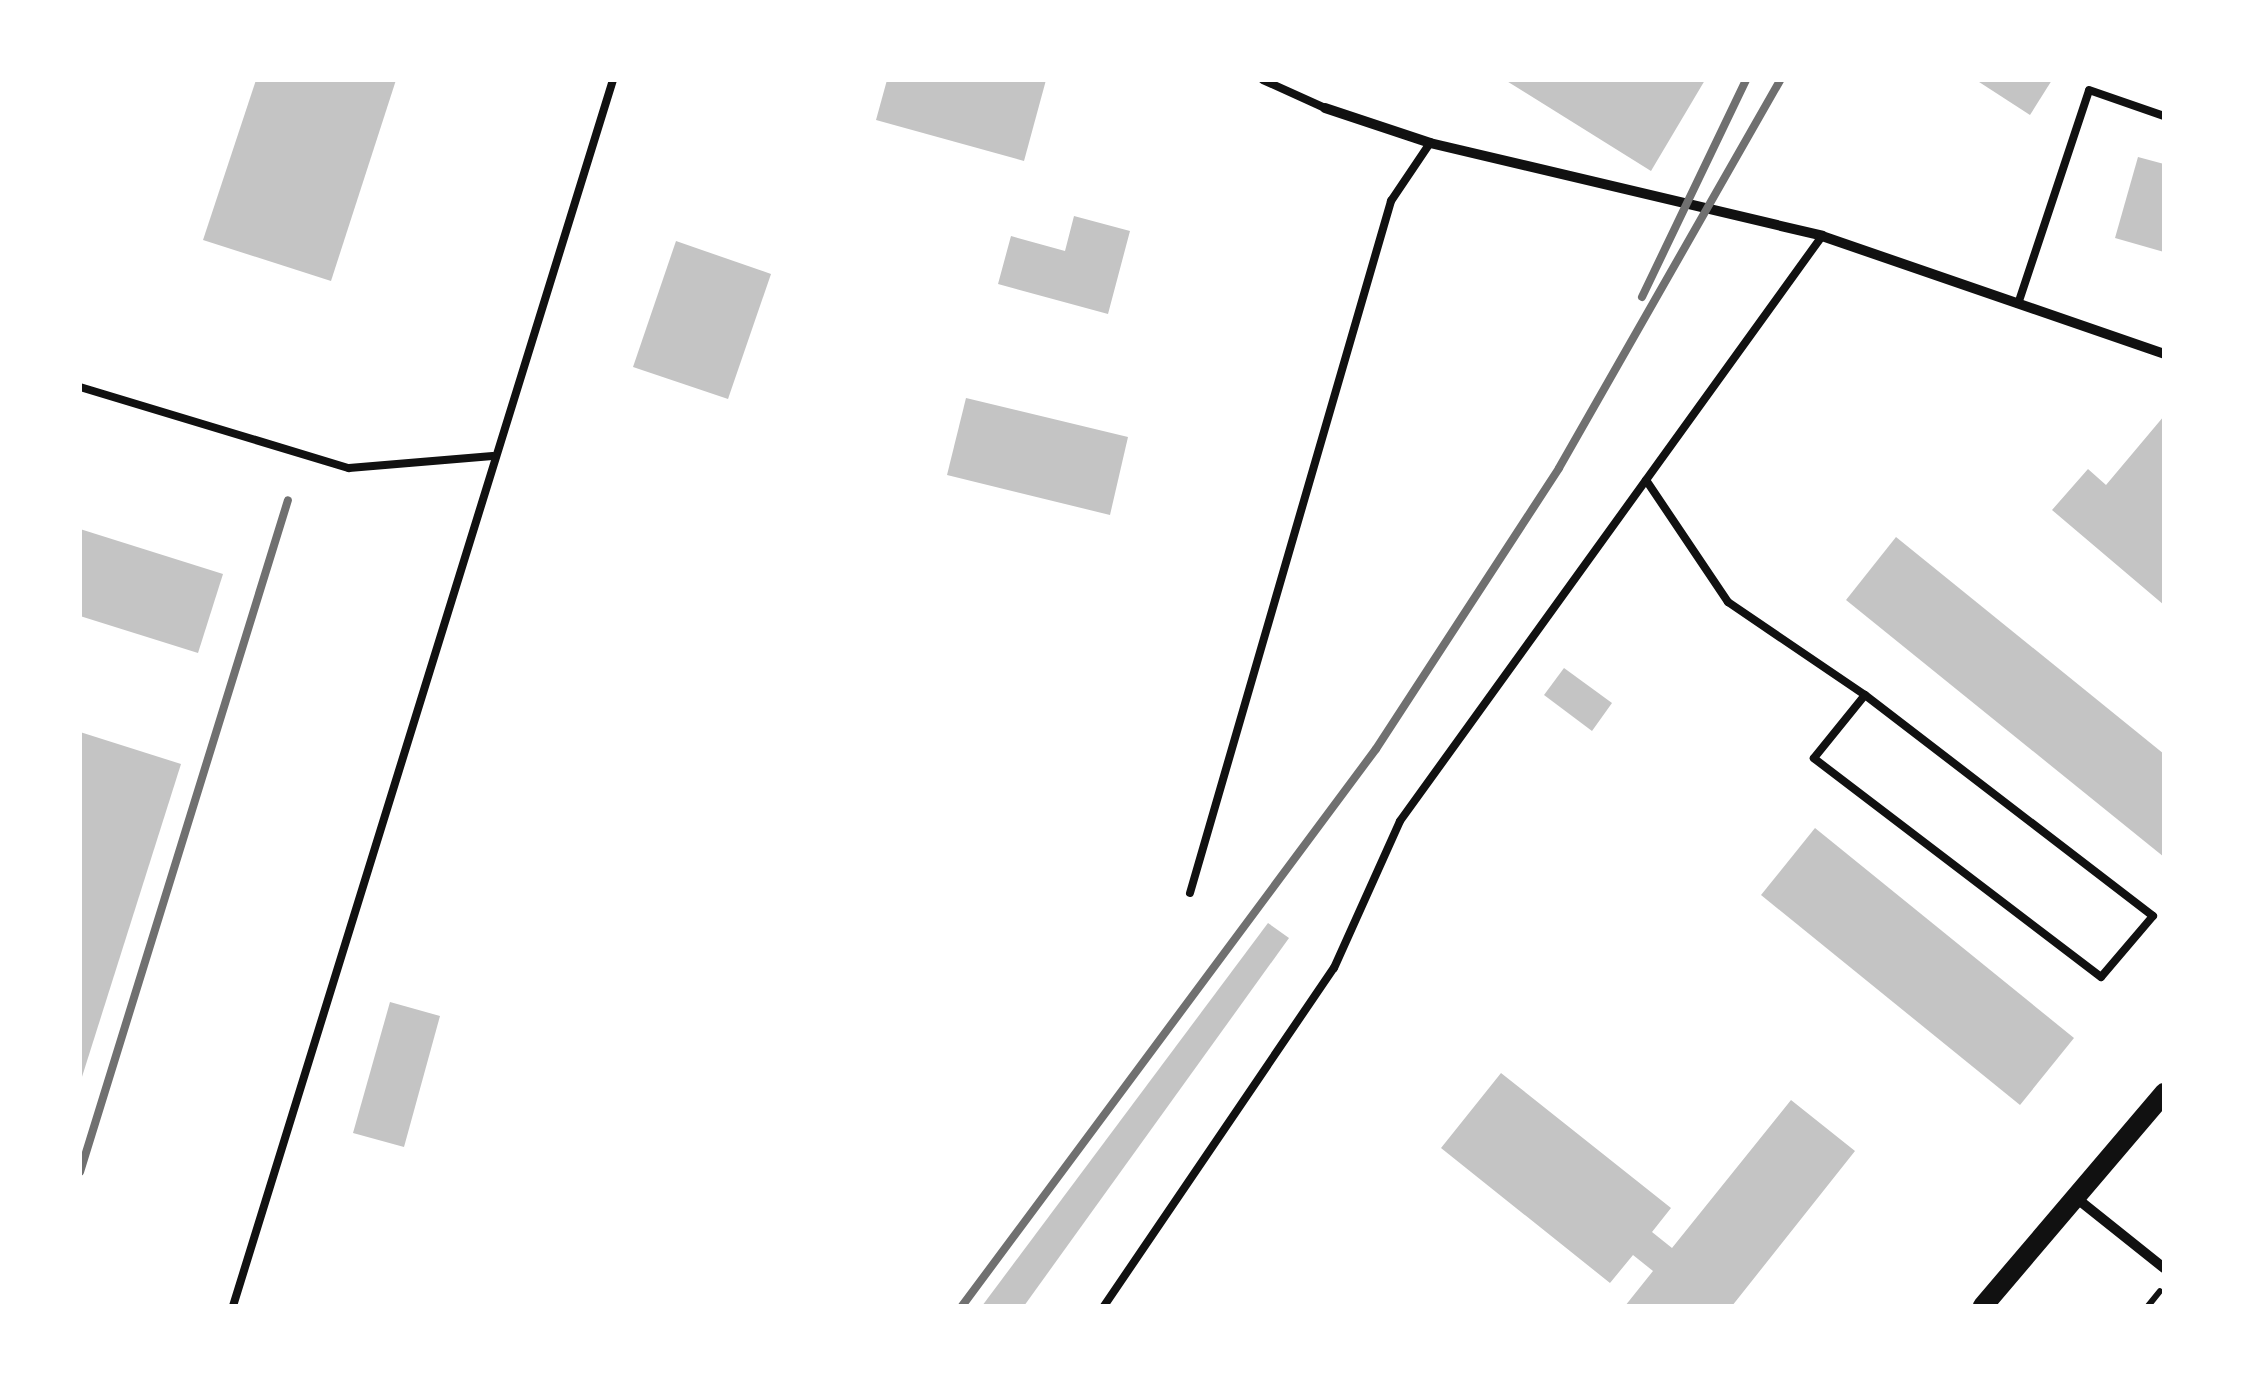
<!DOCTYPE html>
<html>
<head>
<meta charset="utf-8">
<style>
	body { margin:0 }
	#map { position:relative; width:2244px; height:1386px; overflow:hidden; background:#fff; font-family:Lora,serif }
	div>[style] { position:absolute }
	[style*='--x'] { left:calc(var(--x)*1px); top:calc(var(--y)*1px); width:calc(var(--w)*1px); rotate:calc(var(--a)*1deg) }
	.building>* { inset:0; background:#c4c4c4 }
	.path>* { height:6px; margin:-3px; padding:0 3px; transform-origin:3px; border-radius:3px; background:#111 }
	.service>* { height:8px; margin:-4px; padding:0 4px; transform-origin:4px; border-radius:4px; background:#111 }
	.minor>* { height:10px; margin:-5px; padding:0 5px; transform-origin:5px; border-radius:5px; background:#111 }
	.secondary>* { height:20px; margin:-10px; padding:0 10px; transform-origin:10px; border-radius:10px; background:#111 }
	.rail>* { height:8px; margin:-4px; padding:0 4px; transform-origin:4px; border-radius:4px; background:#707070 }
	span { translate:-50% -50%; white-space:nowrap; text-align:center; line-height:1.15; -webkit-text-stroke:10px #fff; paint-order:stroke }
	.frame { position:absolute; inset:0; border:82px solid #fff; pointer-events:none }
</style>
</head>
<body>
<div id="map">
	<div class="building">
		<i style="clip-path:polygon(256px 80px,396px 80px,331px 281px,203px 240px)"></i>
		<i style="clip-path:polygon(887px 80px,1046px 80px,1024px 161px,876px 120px)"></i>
		<i style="clip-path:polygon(1505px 80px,1705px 80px,1651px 171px)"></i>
		<i style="clip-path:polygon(1976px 80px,2052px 80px,2030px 115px)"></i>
		<i style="clip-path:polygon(2138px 157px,2164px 164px,2164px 252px,2115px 238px)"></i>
		<i style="clip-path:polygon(1074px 216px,1130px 231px,1108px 314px,998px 284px,1011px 236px,1065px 251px)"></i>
		<i style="clip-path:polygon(676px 241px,771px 274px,728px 399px,633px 367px)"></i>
		<i style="clip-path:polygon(966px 398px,1128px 437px,1110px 515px,947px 475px)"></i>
		<i style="clip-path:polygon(2164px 416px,2164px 605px,2052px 510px,2088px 469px,2106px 485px)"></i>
		<i style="clip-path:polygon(80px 529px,223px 574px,198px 653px,80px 616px)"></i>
		<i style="clip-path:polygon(1896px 537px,2164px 754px,2164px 857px,1846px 600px)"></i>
		<i style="clip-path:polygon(1564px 668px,1612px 703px,1592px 731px,1544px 695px)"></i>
		<i style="clip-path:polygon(80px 732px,181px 764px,81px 1080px,80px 1080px)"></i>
		<i style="clip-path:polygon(1815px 828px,2074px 1038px,2020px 1105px,1761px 895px)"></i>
		<i style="clip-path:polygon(1268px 923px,1289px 938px,1024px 1306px,982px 1306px)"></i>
		<i style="clip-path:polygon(390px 1002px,440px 1016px,404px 1147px,353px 1133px)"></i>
		<i style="clip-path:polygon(1501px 1073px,1671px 1208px,1652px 1232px,1672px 1248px,1791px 1100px,1855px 1151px,1732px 1306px,1625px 1306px,1653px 1271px,1633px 1255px,1610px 1283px,1441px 1148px)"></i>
	</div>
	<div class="path">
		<i style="--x:2148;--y:1306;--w:19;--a:-51"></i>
	</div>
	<div class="service">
		<i style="--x:1263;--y:80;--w:68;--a:24.3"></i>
		<i style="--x:2018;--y:304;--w:225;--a:-71.6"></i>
		<i style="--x:2089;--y:90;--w:79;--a:19.1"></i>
		<i style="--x:80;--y:387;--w:281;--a:16.8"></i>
		<i style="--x:349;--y:468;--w:144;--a:-4.8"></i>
		<i style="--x:1646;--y:480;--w:147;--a:56.1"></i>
		<i style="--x:1728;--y:602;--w:166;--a:34.2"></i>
		<i style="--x:1865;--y:695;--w:363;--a:37.5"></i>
		<i style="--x:2153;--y:916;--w:80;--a:130.4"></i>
		<i style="--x:2101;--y:977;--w:361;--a:-142.7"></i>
		<i style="--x:1814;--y:758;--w:81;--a:-51"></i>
		<i style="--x:1190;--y:893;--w:721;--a:-73.8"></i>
		<i style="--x:1391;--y:201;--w:70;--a:-56.1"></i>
		<i style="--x:233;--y:1306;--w:1284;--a:-72.78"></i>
		<i style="--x:1104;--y:1306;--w:409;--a:-55.8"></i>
		<i style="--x:1334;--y:968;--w:161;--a:-65.8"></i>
		<i style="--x:1400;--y:821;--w:721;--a:-54.19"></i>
	</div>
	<div class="minor">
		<i style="--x:1325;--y:108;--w:111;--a:18.4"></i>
		<i style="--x:1430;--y:143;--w:403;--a:13.3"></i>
		<i style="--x:1822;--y:236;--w:362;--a:19"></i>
		<i style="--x:2075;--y:1197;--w:114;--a:38.6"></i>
	</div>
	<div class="secondary">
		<i style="--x:1983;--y:1306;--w:280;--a:-49.6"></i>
	</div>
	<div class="rail">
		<i style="--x:1642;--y:297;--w:241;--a:-64.4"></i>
		<i style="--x:80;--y:1172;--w:703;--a:-72.8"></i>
		<i style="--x:962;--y:1306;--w:694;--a:-53.38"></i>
		<i style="--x:1376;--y:749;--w:335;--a:-56.9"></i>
		<i style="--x:1559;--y:468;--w:447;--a:-60.3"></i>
	</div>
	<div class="frame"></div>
</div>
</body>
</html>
